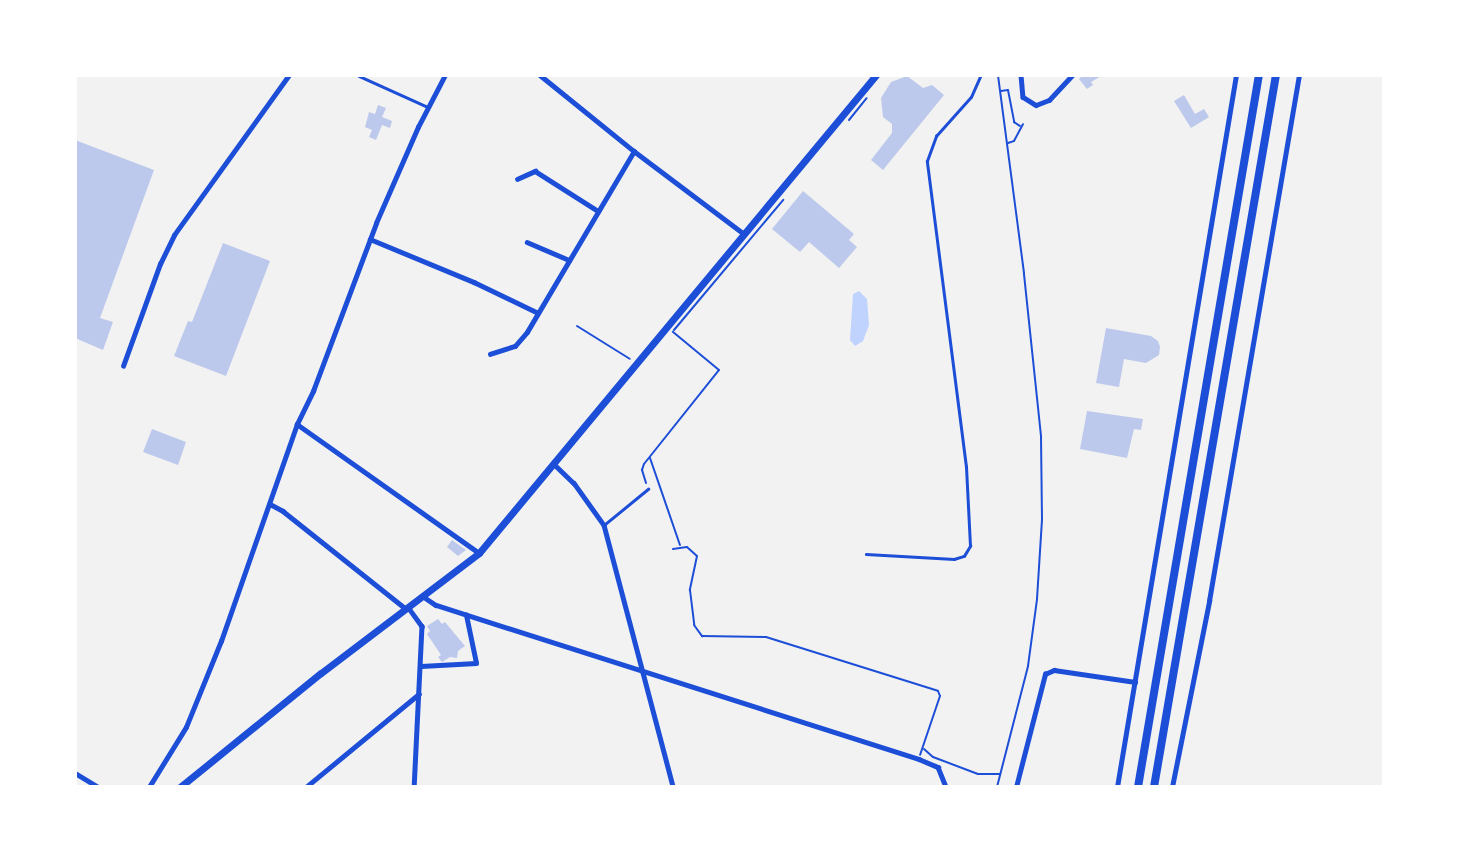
<!DOCTYPE html>
<html>
<head>
<meta charset="utf-8">
<style>
	body { margin:0 }
	#map { position:relative; width:1459px; height:862px; overflow:hidden; background:#f2f2f2; font-family:"Work Sans",sans-serif }
	div>[style] { position:absolute }
	[style*='--x'] { left:calc(var(--x)*1px); top:calc(var(--y)*1px); width:calc(var(--w)*1px); rotate:calc(var(--a)*1deg) }
	.water>* { inset:0; background:#bfd3fe }
	.building>* { inset:0; background:#bdc9ec }
	.path>* { height:2px; margin:-1px; padding:0 1px; transform-origin:1px; border-radius:1px; background:#1d4ed8 }
	.service>* { height:2.5px; margin:-1.25px; padding:0 1.25px; transform-origin:1.25px; border-radius:1.25px; background:#1d4ed8 }
	.minor>* { height:4.5px; margin:-2.25px; padding:0 2.25px; transform-origin:2.25px; border-radius:2.25px; background:#1d4ed8 }
	.secondary>* { height:7px; margin:-3.5px; padding:0 3.5px; transform-origin:3.5px; border-radius:3.5px; background:#1d4ed8 }
	.trunk>* { height:8px; margin:-4px; padding:0 4px; transform-origin:4px; border-radius:4px; background:#1d4ed8 }
	span { translate:-50% -50%; white-space:nowrap; text-align:center; line-height:1.15; -webkit-text-stroke:7px #fff; paint-order:stroke }
	.frame { position:absolute; inset:0; border:77px solid #fff; pointer-events:none }
</style>
</head>
<body>
<div id="map">
	<div class="water">
		<i style="clip-path:polygon(859px 291px,867px 299px,869px 325px,863px 341px,855px 346px,850px 340px,853px 294px)"></i>
	</div>
	<div class="building">
		<i style="clip-path:polygon(1083px 75px,1103px 75px,1091px 82px,1093px 85px,1087px 89px,1079px 79px)"></i>
		<i style="clip-path:polygon(907px 76px,923px 88px,932px 85px,944px 95px,883px 170px,871px 160px,892px 133px,892px 124px,883px 117px,881px 98px,891px 82px)"></i>
		<i style="clip-path:polygon(1184px 95px,1195px 114px,1204px 109px,1209px 117px,1191px 128px,1174px 101px)"></i>
		<i style="clip-path:polygon(378px 105px,386px 108px,382px 117px,392px 121px,390px 128px,382px 125px,376px 140px,369px 137px,372px 130px,365px 127px,369px 112px,375px 114px)"></i>
		<i style="clip-path:polygon(75px 140px,154px 170px,100px 318px,113px 322px,103px 350px,75px 338px)"></i>
		<i style="clip-path:polygon(803px 191px,854px 234px,849px 240px,857px 247px,839px 268px,809px 242px,800px 252px,772px 229px)"></i>
		<i style="clip-path:polygon(223px 243px,270px 261px,226px 376px,174px 356px,188px 321px,192px 322px)"></i>
		<i style="clip-path:polygon(1106px 328px,1151px 336px,1158px 341px,1160px 347px,1159px 355px,1146px 363px,1124px 359px,1119px 387px,1096px 383px)"></i>
		<i style="clip-path:polygon(1087px 411px,1143px 419px,1141px 430px,1134px 429px,1127px 458px,1080px 449px)"></i>
		<i style="clip-path:polygon(152px 429px,186px 442px,178px 465px,143px 452px)"></i>
		<i style="clip-path:polygon(452px 540px,466px 550px,458px 556px,447px 547px)"></i>
		<i style="clip-path:polygon(438px 619px,442px 624px,445px 622px,465px 646px,458px 651px,457px 658px,450px 657px,442px 662px,438px 657px,441px 655px,427px 634px,430px 631px,427px 626px)"></i>
	</div>
	<div class="path">
		<i style="--x:1001;--y:91;--w:7;--a:-8"></i>
		<i style="--x:1008;--y:90;--w:33;--a:79"></i>
		<i style="--x:1014;--y:122;--w:7;--a:34"></i>
		<i style="--x:849;--y:120;--w:28;--a:-51"></i>
		<i style="--x:1008;--y:143;--w:6;--a:-18"></i>
		<i style="--x:1014;--y:141;--w:19;--a:-62"></i>
		<i style="--x:577;--y:326;--w:62;--a:31.9"></i>
		<i style="--x:674;--y:330;--w:170;--a:-50"></i>
		<i style="--x:650;--y:458;--w:92;--a:71"></i>
		<i style="--x:646;--y:483;--w:14;--a:-107"></i>
		<i style="--x:642;--y:470;--w:6;--a:-72"></i>
		<i style="--x:644;--y:464;--w:120;--a:-51.4"></i>
		<i style="--x:719;--y:370;--w:60;--a:-140.4"></i>
		<i style="--x:673;--y:549;--w:14;--a:-8"></i>
		<i style="--x:687;--y:547;--w:13;--a:42"></i>
		<i style="--x:697;--y:556;--w:35;--a:102"></i>
		<i style="--x:690;--y:590;--w:35;--a:83"></i>
		<i style="--x:694;--y:625;--w:14;--a:54"></i>
		<i style="--x:702;--y:636;--w:64;--a:0.9"></i>
		<i style="--x:766;--y:637;--w:180;--a:17.4"></i>
		<i style="--x:938;--y:691;--w:5;--a:68"></i>
		<i style="--x:940;--y:696;--w:62;--a:108.7"></i>
		<i style="--x:924;--y:749;--w:12;--a:42"></i>
		<i style="--x:933;--y:757;--w:48;--a:20.7"></i>
		<i style="--x:978;--y:774;--w:22;--a:0"></i>
		<i style="--x:997;--y:787;--w:125;--a:-75.6"></i>
		<i style="--x:1028;--y:666;--w:68;--a:-82.3"></i>
		<i style="--x:1037;--y:599;--w:80;--a:-86.4"></i>
		<i style="--x:1042;--y:519;--w:83;--a:-90.7"></i>
		<i style="--x:1041;--y:436;--w:164;--a:-96"></i>
		<i style="--x:1024;--y:273;--w:200;--a:-97.5"></i>
	</div>
	<div class="service">
		<i style="--x:359;--y:76;--w:76;--a:24.2"></i>
		<i style="--x:604;--y:525;--w:57;--a:-39.3"></i>
		<i style="--x:866;--y:554;--w:88;--a:3.3"></i>
		<i style="--x:954;--y:559;--w:10;--a:-17"></i>
		<i style="--x:964;--y:556;--w:12;--a:-59"></i>
		<i style="--x:970;--y:546;--w:79;--a:-92.9"></i>
		<i style="--x:966;--y:467;--w:308;--a:-97.3"></i>
		<i style="--x:927;--y:161;--w:27;--a:-70"></i>
		<i style="--x:936;--y:136;--w:52;--a:-48.1"></i>
		<i style="--x:971;--y:97;--w:24;--a:-66"></i>
	</div>
	<div class="minor">
		<i style="--x:540;--y:75;--w:121;--a:39"></i>
		<i style="--x:634;--y:151;--w:138;--a:37"></i>
		<i style="--x:1021;--y:75;--w:22;--a:85"></i>
		<i style="--x:1023;--y:97;--w:15;--a:32"></i>
		<i style="--x:1036;--y:105;--w:14;--a:-21"></i>
		<i style="--x:1049;--y:100;--w:34;--a:-47"></i>
		<i style="--x:517;--y:179;--w:20;--a:-24"></i>
		<i style="--x:535;--y:171;--w:75;--a:32.4"></i>
		<i style="--x:370;--y:239;--w:113;--a:22.5"></i>
		<i style="--x:474;--y:282;--w:71;--a:25.8"></i>
		<i style="--x:527;--y:242;--w:46;--a:23.2"></i>
		<i style="--x:490;--y:354;--w:26;--a:-18"></i>
		<i style="--x:515;--y:346;--w:18;--a:-49"></i>
		<i style="--x:527;--y:332;--w:210;--a:-59.4"></i>
		<i style="--x:123;--y:366;--w:109;--a:-70.1"></i>
		<i style="--x:160;--y:264;--w:32;--a:-64"></i>
		<i style="--x:174;--y:235;--w:197;--a:-54.3"></i>
		<i style="--x:297;--y:424;--w:223;--a:35.3"></i>
		<i style="--x:554;--y:464;--w:28;--a:44"></i>
		<i style="--x:574;--y:483;--w:52;--a:54.5"></i>
		<i style="--x:604;--y:525;--w:271;--a:75.2"></i>
		<i style="--x:270;--y:504;--w:15;--a:28"></i>
		<i style="--x:283;--y:511;--w:157;--a:38.5"></i>
		<i style="--x:424;--y:597;--w:14;--a:34"></i>
		<i style="--x:436;--y:605;--w:507;--a:17.68"></i>
		<i style="--x:919;--y:759;--w:21;--a:23"></i>
		<i style="--x:938;--y:767;--w:22;--a:68"></i>
		<i style="--x:408;--y:607;--w:24;--a:54"></i>
		<i style="--x:422;--y:626;--w:161;--a:92.8"></i>
		<i style="--x:421;--y:666;--w:55;--a:-3.1"></i>
		<i style="--x:476;--y:663;--w:49;--a:-101.8"></i>
		<i style="--x:75;--y:773;--w:27;--a:31"></i>
		<i style="--x:149;--y:787;--w:70;--a:-58.3"></i>
		<i style="--x:186;--y:727;--w:93;--a:-67.9"></i>
		<i style="--x:221;--y:641;--w:230;--a:-70.7"></i>
		<i style="--x:297;--y:424;--w:37;--a:-64"></i>
		<i style="--x:313;--y:391;--w:179;--a:-69.4"></i>
		<i style="--x:376;--y:223;--w:105;--a:-66.4"></i>
		<i style="--x:418;--y:127;--w:59;--a:-62.6"></i>
		<i style="--x:306;--y:787;--w:146;--a:-39.5"></i>
		<i style="--x:1016;--y:787;--w:117;--a:-75.6"></i>
		<i style="--x:1045;--y:674;--w:10;--a:-24"></i>
		<i style="--x:1054;--y:670;--w:82;--a:8.4"></i>
		<i style="--x:1117;--y:787;--w:722;--a:-80.51"></i>
		<i style="--x:1172;--y:787;--w:190;--a:-78.7"></i>
		<i style="--x:1209;--y:601;--w:534;--a:-80.29"></i>
	</div>
	<div class="secondary">
		<i style="--x:180;--y:787;--w:181;--a:-39"></i>
		<i style="--x:321;--y:673;--w:198;--a:-37.2"></i>
		<i style="--x:479;--y:553;--w:621;--a:-50.29"></i>
	</div>
	<div class="trunk">
		<i style="--x:1138;--y:787;--w:722;--a:-80.36"></i>
		<i style="--x:1154;--y:787;--w:722;--a:-80.28"></i>
	</div>
	<div class="frame"></div>
</div>
</body>
</html>
